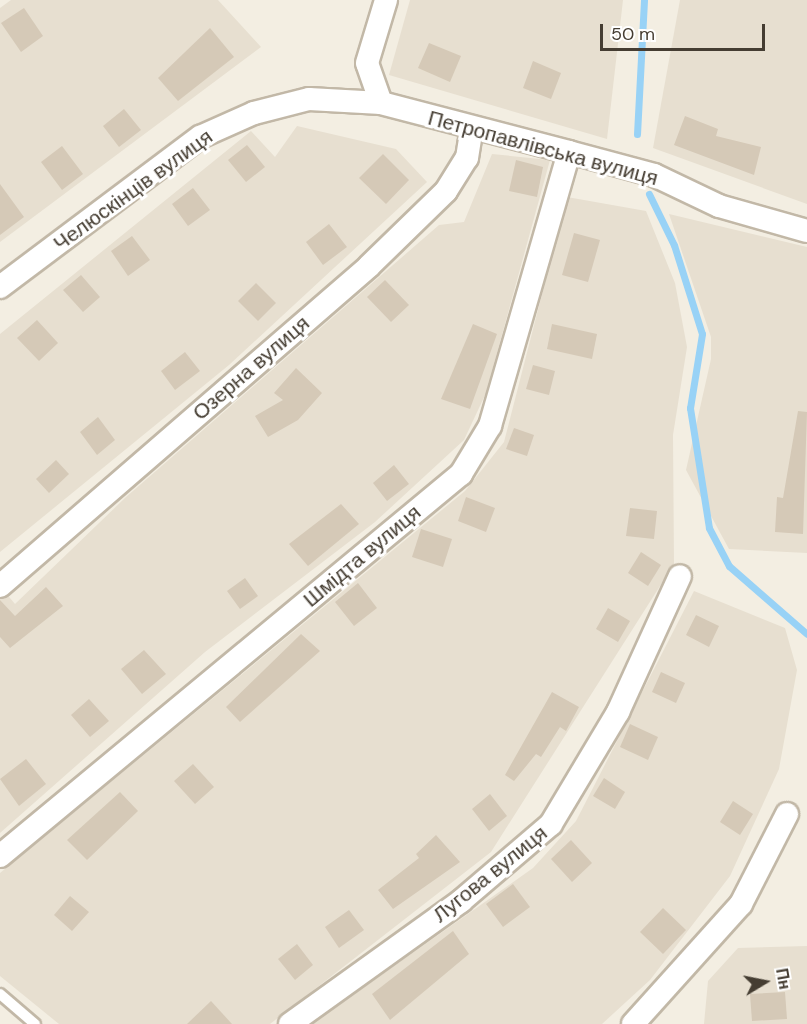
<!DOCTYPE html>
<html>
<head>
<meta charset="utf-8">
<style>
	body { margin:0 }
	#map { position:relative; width:807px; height:1024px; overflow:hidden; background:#f3eee2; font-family:"DM Sans",sans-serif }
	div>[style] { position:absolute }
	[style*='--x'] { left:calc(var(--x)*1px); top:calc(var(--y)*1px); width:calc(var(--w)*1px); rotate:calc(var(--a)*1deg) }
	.residential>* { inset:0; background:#e7dfd0 }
	.stream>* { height:7px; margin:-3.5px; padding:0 3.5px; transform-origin:3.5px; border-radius:3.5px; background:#98d2f6 }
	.building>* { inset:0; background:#d5c9b7 }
	.roads { filter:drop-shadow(2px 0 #c2b8a7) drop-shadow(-2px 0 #c2b8a7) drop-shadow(0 2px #c2b8a7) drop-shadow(0 -2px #c2b8a7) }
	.lane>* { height:10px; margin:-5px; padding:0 5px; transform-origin:5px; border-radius:5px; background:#fff }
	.street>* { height:22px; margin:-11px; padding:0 11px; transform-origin:11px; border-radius:11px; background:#fff }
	span { translate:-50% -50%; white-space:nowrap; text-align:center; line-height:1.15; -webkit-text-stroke:6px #fff; paint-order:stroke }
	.street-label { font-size:21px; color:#453d32 }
	.north { position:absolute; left:735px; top:952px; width:60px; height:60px; -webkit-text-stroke:4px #fff; paint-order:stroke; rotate:80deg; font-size:16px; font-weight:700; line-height:24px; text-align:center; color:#453d32 }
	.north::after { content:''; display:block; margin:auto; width:21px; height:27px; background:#453d32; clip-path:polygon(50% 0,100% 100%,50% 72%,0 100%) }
	.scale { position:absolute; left:600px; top:24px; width:165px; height:27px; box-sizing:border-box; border:3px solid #453d32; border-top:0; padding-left:8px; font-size:18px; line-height:21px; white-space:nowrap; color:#453d32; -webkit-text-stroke:4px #fff; paint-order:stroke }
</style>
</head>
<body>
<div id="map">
	<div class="residential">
		<i style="clip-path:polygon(11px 0,218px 0,261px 47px,0 242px,0 8px)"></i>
		<i style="clip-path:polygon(410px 0,623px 0,607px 139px,389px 75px)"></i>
		<i style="clip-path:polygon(680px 0,807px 0,807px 204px,653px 148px)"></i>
		<i style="clip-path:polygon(297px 126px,396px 149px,427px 182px,229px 365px,0 552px,0 334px,251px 131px,275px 157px)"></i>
		<i style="clip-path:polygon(492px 154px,550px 160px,486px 393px,464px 440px,375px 522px,205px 652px,0 833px,0 597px,5px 592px,15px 604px,126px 497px,439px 225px,464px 222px)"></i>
		<i style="clip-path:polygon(567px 197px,646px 211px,675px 283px,687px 347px,673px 435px,674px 564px,491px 852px,270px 1024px,59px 1024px,0 976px,0 873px,465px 491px,504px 442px)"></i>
		<i style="clip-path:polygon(669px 214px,807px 247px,807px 553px,729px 549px,686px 470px,711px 359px,711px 337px)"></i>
		<i style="clip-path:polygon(694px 591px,785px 628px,797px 670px,779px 769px,730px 876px,650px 980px,602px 1024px,312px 1024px,533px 868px,576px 821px)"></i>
		<i style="clip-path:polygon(807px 946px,807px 1024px,704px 1024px,708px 981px,738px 948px)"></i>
	</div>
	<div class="stream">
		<i style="--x:637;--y:134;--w:134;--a:-87"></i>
		<i style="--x:649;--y:194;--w:57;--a:63.9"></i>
		<i style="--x:674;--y:245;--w:93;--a:72.5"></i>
		<i style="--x:702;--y:334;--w:75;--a:99.2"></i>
		<i style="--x:690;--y:408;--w:121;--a:81"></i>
		<i style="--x:709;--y:528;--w:43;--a:62.2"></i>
		<i style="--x:729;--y:566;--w:103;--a:41.1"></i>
	</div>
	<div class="building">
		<i style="clip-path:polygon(24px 8px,43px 36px,21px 52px,1px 23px)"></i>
		<i style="clip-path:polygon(210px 28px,234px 57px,178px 101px,158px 78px)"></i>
		<i style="clip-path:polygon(429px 43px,461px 56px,450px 82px,418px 68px)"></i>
		<i style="clip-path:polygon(533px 61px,561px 73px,551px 99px,523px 88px)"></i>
		<i style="clip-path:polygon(124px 109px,141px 130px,119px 147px,103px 126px)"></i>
		<i style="clip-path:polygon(685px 116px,718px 129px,716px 136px,761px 147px,754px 175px,674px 145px)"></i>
		<i style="clip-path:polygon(247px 145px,265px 167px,246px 182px,228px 160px)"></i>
		<i style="clip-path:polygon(62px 146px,83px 174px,62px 190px,41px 162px)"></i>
		<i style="clip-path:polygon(383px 154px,409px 180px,386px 204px,359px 178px)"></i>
		<i style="clip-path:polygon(516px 160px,543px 167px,537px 197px,509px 191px)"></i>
		<i style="clip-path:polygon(0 184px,24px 217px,0 235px)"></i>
		<i style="clip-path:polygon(193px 188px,210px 210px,188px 226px,172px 204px)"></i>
		<i style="clip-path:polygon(329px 224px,347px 247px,323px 265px,306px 242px)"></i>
		<i style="clip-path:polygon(574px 233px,600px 240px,588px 282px,562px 275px)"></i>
		<i style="clip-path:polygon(132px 236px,150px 260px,128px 276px,111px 251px)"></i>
		<i style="clip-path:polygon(81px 275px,100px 297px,83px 312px,63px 290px)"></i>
		<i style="clip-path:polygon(385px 280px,409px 305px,391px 322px,367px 297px)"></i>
		<i style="clip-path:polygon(256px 283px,276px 303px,258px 321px,238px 301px)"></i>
		<i style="clip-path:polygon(37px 320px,58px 343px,39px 361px,17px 338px)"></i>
		<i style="clip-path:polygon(473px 324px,497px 334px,470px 409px,441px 399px)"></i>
		<i style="clip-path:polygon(552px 324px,597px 334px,592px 359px,547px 349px)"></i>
		<i style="clip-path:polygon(185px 352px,200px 371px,175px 390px,161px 371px)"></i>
		<i style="clip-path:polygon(533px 365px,555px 371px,549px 395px,526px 389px)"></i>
		<i style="clip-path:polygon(296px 368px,322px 393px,298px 420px,268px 437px,255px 416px,283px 400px,274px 393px)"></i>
		<i style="clip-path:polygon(798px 411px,807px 412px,803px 534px,775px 532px,777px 497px,783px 498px)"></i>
		<i style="clip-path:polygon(98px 417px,115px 440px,97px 455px,80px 432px)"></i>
		<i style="clip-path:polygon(514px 428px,534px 435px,527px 456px,506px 449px)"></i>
		<i style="clip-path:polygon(56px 460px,69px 474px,49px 493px,36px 479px)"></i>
		<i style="clip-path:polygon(394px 465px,409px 484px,387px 501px,373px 483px)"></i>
		<i style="clip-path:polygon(466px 497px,495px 508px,486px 532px,458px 521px)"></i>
		<i style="clip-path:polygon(341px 504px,359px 524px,308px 566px,289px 544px)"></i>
		<i style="clip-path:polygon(630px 508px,657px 511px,654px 539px,626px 536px)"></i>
		<i style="clip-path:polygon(421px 529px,452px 539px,443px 567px,412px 557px)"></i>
		<i style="clip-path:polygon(641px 552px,661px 565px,648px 586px,628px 573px)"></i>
		<i style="clip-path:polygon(245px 578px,258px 596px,240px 609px,227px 591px)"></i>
		<i style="clip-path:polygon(358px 583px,377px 608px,354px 626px,335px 602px)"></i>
		<i style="clip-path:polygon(46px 587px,63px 606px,10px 648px,0 637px,0 600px,15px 616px)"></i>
		<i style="clip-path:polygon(608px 608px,630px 621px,618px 642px,596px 629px)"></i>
		<i style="clip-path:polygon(696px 615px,719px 626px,709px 647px,686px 635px)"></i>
		<i style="clip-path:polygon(301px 634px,320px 651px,240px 722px,226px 707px)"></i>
		<i style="clip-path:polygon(144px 650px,166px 674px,142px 694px,121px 669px)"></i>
		<i style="clip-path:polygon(661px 672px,685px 683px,676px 703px,652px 692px)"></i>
		<i style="clip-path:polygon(552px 692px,579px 707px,566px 731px,560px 727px,541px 757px,536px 754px,514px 781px,505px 775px)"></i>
		<i style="clip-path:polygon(89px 699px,109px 721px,90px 737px,71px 715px)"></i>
		<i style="clip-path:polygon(630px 724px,658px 737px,648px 760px,620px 747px)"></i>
		<i style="clip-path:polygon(26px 759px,46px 784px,19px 806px,0 779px)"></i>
		<i style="clip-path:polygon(193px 764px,214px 787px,195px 804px,174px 781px)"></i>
		<i style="clip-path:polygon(604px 778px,625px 792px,615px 809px,593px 796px)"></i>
		<i style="clip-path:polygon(120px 792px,138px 811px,87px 860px,67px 840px)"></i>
		<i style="clip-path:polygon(490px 794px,507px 816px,489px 831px,472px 809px)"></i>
		<i style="clip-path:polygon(733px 801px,753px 814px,740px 835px,720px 822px)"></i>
		<i style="clip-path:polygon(436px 835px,460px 862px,393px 909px,378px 890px,419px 858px,416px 854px)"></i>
		<i style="clip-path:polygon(571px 840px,592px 863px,572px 882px,551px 859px)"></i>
		<i style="clip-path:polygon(513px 884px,530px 907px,503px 927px,486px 904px)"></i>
		<i style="clip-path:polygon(70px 896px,89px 912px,72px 931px,54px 915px)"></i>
		<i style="clip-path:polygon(663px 908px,686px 930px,663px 954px,640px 932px)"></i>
		<i style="clip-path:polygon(349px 910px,364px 930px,339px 948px,325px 927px)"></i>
		<i style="clip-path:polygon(453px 931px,469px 954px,390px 1020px,372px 994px)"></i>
		<i style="clip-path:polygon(297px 944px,313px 965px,295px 980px,278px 959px)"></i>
		<i style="clip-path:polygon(785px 992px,787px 1019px,752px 1021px,750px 994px)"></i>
		<i style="clip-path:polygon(211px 1001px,232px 1024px,187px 1024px)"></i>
	</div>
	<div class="roads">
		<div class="lane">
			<i style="--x:0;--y:994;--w:46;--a:40.6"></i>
		</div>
		<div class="street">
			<i style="--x:381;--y:103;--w:42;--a:-109.3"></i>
			<i style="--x:367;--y:63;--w:66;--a:-73.2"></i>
			<i style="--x:0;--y:287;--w:250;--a:-36.9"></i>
			<i style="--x:200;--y:137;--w:59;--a:-24"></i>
			<i style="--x:254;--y:113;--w:57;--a:-14.3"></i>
			<i style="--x:309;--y:99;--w:72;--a:3.2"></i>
			<i style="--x:381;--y:103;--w:194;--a:14.6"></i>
			<i style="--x:569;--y:152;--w:88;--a:15.1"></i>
			<i style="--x:654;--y:175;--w:72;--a:25.5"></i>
			<i style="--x:719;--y:206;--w:91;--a:15.9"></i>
			<i style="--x:0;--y:586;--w:488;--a:-40.9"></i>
			<i style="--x:369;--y:266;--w:107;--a:-44.2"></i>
			<i style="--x:446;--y:191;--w:39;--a:-58"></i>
			<i style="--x:467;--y:158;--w:30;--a:-81"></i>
			<i style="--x:0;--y:856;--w:599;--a:-39.65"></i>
			<i style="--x:461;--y:474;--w:56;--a:-58.9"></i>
			<i style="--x:490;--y:426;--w:285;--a:-73.9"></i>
			<i style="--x:290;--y:1024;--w:211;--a:-35.7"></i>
			<i style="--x:461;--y:901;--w:118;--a:-40.5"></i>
			<i style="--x:551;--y:824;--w:131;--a:-59.1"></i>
			<i style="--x:618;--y:712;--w:149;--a:-65.5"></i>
			<i style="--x:633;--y:1024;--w:161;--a:-48"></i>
			<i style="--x:741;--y:904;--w:101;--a:-62.9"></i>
		</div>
	</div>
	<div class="street-label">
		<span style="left:543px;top:148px;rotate:15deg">Петропавлівська вулиця</span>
		<span style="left:133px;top:190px;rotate:-36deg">Челюскінців вулиця</span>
		<span style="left:251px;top:368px;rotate:-41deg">Озерна вулиця</span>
		<span style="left:362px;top:556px;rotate:-40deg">Шмідта вулиця</span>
		<span style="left:490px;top:874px;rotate:-39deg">Лугова вулиця</span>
	</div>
	<div class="north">Пн</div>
	<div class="scale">50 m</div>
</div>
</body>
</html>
